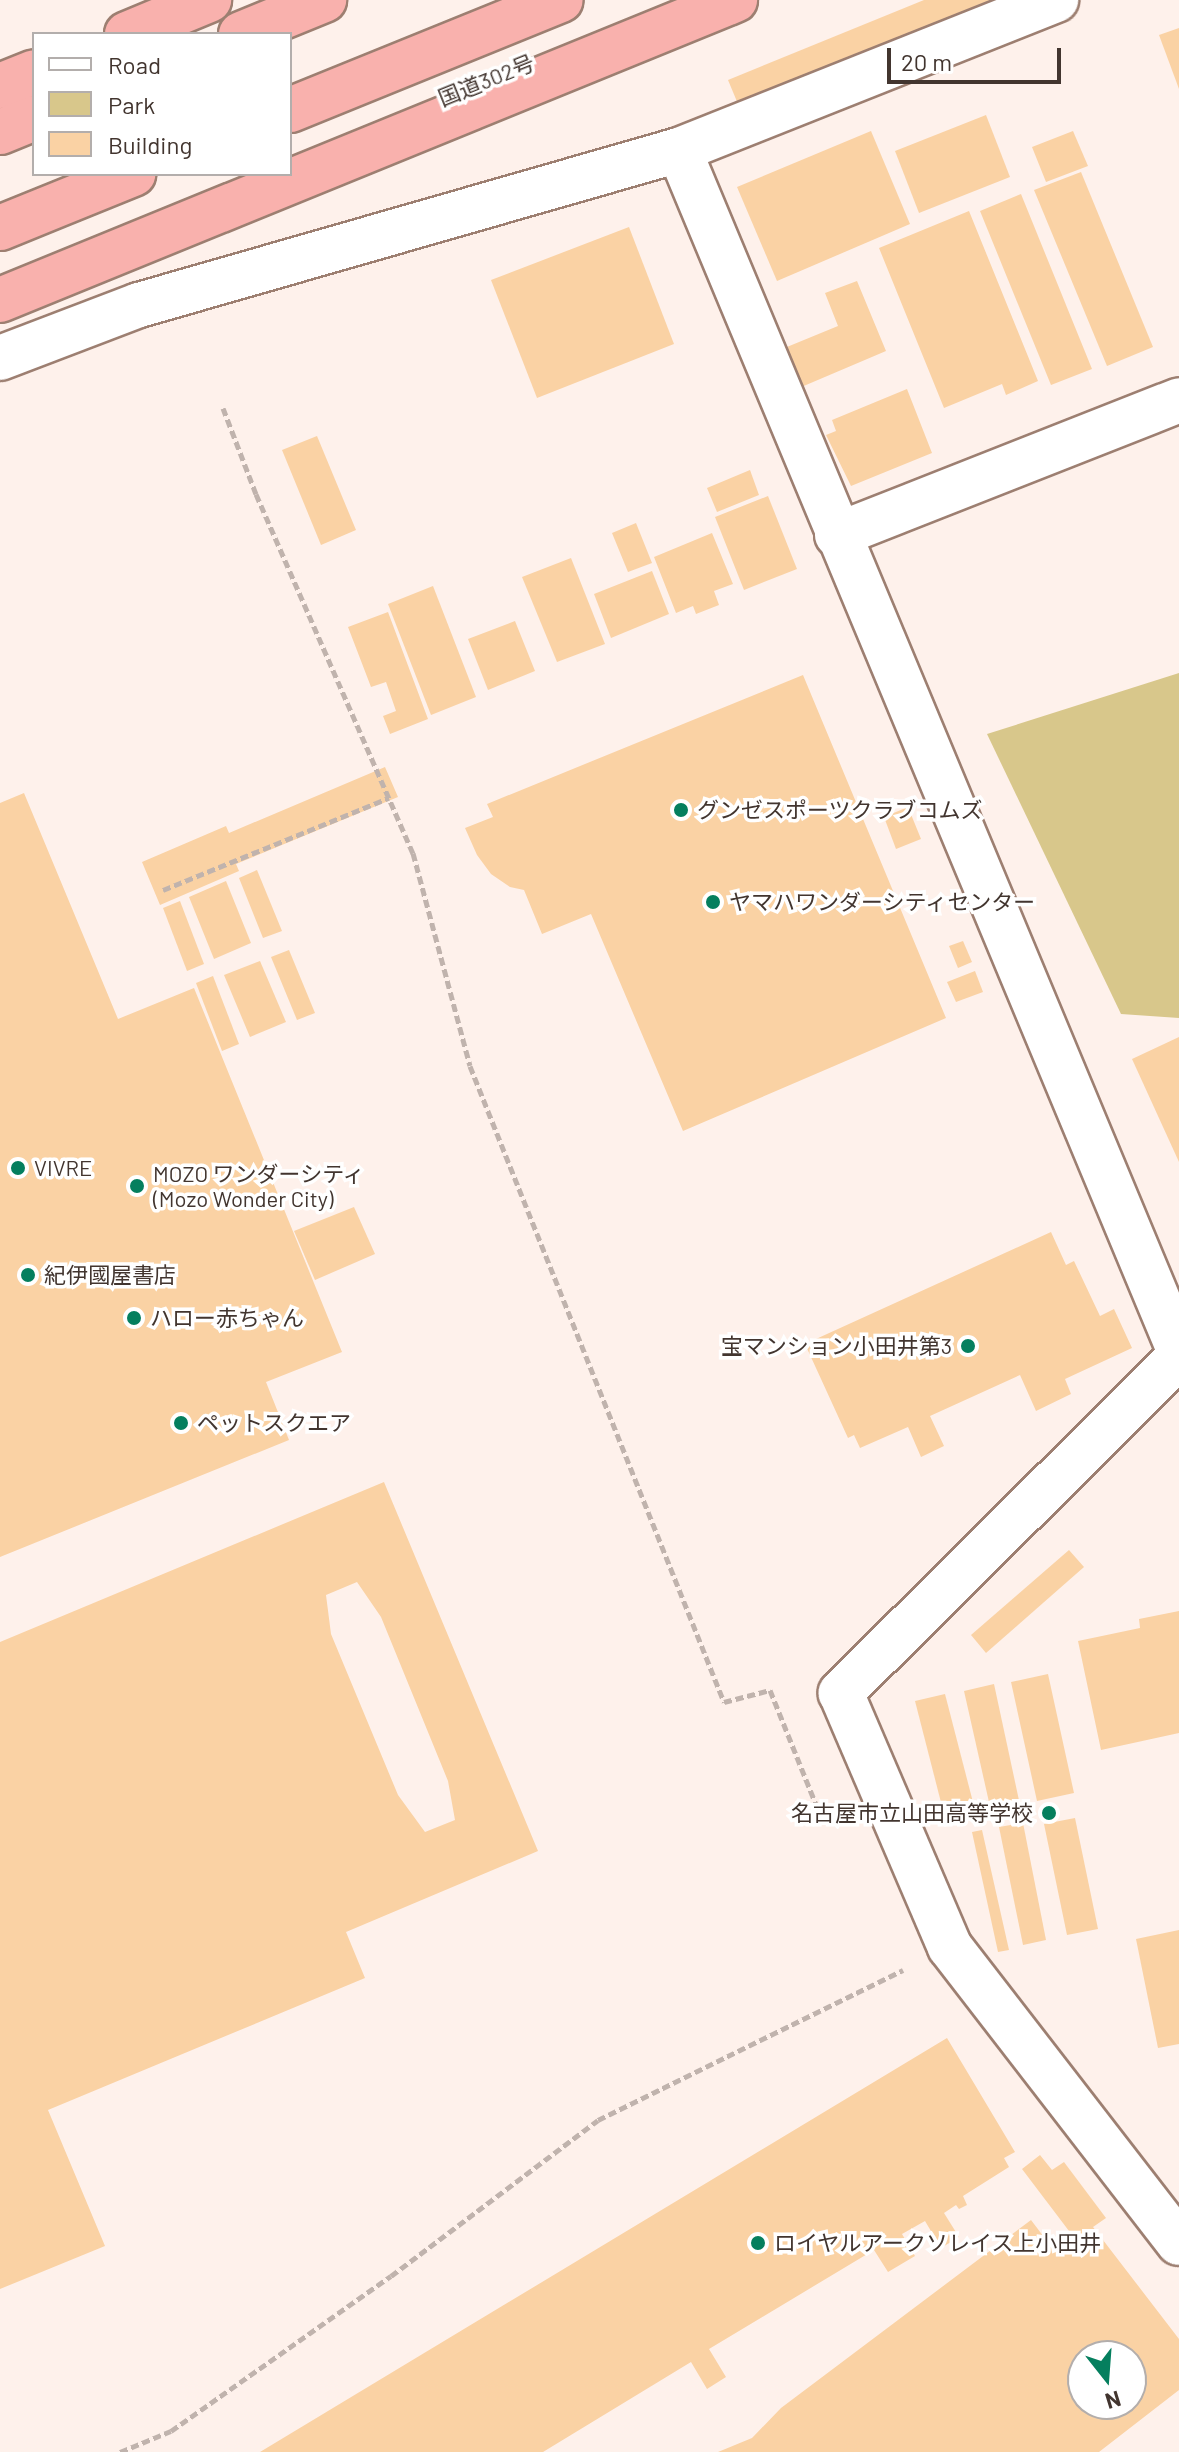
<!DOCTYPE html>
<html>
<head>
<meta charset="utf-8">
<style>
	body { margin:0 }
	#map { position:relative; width:1179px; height:2452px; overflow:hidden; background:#fef1eb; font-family:Barlow,"Noto Sans JP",sans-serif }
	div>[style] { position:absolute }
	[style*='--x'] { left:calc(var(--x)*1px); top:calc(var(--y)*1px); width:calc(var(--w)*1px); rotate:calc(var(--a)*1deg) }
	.green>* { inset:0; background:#d8c78b }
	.building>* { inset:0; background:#fad2a4 }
	.path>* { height:5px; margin-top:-2.5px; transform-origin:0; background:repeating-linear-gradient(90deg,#c0b3ad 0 8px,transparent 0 12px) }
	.roads { filter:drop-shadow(2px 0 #9d7f71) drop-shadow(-2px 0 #9d7f71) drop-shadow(0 2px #9d7f71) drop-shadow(0 -2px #9d7f71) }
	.street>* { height:44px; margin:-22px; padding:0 22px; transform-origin:22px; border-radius:22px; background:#fff }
	.highway>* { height:44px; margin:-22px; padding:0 22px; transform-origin:22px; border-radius:22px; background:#f9b1ad }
	.dots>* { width:22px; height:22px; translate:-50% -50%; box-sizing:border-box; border:4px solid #fff; border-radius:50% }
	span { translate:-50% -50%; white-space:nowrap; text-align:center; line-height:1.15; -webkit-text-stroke:7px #fff; paint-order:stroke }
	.street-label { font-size:22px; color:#42352f }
	.poi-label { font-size:22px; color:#42352f }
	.left { translate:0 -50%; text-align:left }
	.right { translate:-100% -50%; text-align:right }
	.legend { position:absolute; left:32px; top:32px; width:260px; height:144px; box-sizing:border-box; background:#fff; border:2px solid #b3aeac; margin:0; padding:10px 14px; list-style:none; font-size:24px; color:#42352f }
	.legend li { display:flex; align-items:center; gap:16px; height:40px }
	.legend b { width:40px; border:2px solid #b3aeac }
	.north { position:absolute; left:1067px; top:2340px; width:80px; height:80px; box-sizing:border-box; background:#fff; border:2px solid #b3aeac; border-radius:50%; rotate:163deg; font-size:22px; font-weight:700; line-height:32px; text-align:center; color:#42352f }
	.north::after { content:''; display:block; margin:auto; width:28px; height:36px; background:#057f5e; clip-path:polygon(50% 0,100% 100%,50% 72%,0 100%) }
	.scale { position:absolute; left:887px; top:48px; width:174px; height:36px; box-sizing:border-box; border:4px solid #42352f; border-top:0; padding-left:10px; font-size:24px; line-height:28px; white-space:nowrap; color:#42352f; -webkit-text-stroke:6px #fff; paint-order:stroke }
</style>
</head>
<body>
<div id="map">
	<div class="green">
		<i style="clip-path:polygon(1179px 673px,1179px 1018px,1121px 1014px,987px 734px)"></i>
	</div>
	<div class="building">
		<i style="clip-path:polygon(924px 0,991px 0,738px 104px,728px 80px)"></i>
		<i style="clip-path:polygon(1179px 28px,1179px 89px,1159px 35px)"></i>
		<i style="clip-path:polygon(986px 115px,1010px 177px,919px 213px,895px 151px)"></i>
		<i style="clip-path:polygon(871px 131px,910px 224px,777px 281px,737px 187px)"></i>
		<i style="clip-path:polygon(1073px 131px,1088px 166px,1046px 182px,1032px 147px)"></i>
		<i style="clip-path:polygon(1081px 172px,1153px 347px,1107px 366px,1034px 190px)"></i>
		<i style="clip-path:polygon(1021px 194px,1092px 369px,1051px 385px,980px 211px)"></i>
		<i style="clip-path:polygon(969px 211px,1038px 381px,1006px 395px,1002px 384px,944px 408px,879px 248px)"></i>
		<i style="clip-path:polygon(629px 227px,674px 344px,537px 398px,491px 280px)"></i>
		<i style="clip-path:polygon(857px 281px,886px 351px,799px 388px,782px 349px,838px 326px,825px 293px)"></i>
		<i style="clip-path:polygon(907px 389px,932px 453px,851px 486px,826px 435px,836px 431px,832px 420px)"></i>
		<i style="clip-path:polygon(317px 436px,356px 530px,321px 545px,282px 450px)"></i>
		<i style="clip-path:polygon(750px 470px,759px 495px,717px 512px,707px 488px)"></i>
		<i style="clip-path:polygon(768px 496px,797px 569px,744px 590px,715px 517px)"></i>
		<i style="clip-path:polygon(636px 523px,652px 563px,628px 572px,612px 533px)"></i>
		<i style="clip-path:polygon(712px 533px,733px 584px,714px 591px,719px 605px,696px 614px,693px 606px,676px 613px,654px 557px)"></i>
		<i style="clip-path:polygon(571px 558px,605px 644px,557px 662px,522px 577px)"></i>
		<i style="clip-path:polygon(652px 571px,669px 614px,611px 638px,594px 594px)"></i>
		<i style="clip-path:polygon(433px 586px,476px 697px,431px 715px,388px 604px)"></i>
		<i style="clip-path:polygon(388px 612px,428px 719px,390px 734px,383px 716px,396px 711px,386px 682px,371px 687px,348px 627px)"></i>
		<i style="clip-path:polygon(515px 621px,535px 671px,488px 690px,468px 639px)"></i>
		<i style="clip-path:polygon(803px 675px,946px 1018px,683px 1131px,591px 914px,542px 934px,524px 890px,510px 887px,491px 874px,477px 855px,465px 828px,493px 817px,487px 804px)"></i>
		<i style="clip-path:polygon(385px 767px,398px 797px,236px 864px,239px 871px,160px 905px,142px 862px,226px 826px,229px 833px)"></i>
		<i style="clip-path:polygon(24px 793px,118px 1019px,194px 988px,342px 1352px,266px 1382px,289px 1440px,0 1557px,0 803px)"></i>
		<i style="clip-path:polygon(908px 807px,921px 839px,896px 849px,884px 817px)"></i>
		<i style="clip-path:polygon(257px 870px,282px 931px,263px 938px,239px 878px)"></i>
		<i style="clip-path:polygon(226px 881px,251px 943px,214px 959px,189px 897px)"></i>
		<i style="clip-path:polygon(180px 901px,204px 964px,187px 971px,163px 908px)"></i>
		<i style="clip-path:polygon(963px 941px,972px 962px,958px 968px,949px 946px)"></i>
		<i style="clip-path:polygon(289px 950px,315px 1013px,297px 1020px,271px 957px)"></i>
		<i style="clip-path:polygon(260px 961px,286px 1022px,250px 1037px,224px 975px)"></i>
		<i style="clip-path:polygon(975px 971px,983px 992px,956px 1002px,947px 982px)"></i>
		<i style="clip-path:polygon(213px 976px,239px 1044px,222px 1051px,196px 983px)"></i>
		<i style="clip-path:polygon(1179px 1037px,1179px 1162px,1132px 1059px)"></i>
		<i style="clip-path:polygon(354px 1207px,375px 1254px,315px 1280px,294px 1231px)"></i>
		<i style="clip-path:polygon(1051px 1232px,1066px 1265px,1074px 1261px,1100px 1316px,1114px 1309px,1132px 1348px,1065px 1379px,1071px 1394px,1036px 1411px,1020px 1375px,930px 1416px,944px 1446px,921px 1457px,908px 1427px,860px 1448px,854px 1435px,848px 1438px,805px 1344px)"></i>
		<i style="clip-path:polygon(evenodd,384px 1482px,538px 1851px,346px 1932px,365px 1978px,48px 2110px,105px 2246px,0 2289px,0 1642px,384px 1482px,357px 1582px,381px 1617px,448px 1781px,455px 1820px,425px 1832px,398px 1795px,331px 1634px,326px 1595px,357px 1582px)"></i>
		<i style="clip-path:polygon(1069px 1550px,1084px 1567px,986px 1653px,971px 1635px)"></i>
		<i style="clip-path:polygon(1179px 1611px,1179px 1733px,1101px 1750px,1078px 1641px,1140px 1628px,1139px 1619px)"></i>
		<i style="clip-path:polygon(1048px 1674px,1074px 1793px,1037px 1801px,1011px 1682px)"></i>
		<i style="clip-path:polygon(994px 1684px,1020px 1805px,991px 1811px,964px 1691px)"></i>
		<i style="clip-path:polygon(945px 1694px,975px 1810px,945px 1818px,915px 1701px)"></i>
		<i style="clip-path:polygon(1075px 1818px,1098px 1929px,1067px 1935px,1044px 1824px)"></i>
		<i style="clip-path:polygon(1023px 1823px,1046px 1940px,1023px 1945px,999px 1827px)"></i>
		<i style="clip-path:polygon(982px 1830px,1009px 1950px,998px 1952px,972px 1832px)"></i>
		<i style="clip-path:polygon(1179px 1930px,1179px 2044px,1158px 2048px,1136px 1939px)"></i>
		<i style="clip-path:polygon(947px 2038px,1015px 2152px,1004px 2158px,1009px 2167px,963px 2196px,967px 2205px,959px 2209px,956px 2205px,944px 2213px,959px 2237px,941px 2248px,925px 2221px,902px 2234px,915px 2256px,888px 2272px,874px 2250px,709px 2349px,726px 2377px,707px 2389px,691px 2362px,543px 2452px,260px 2452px)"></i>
		<i style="clip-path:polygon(evenodd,1040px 2155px,1052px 2170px,1064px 2162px,1106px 2218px,1093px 2227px,1179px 2339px,1179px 2390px,1099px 2452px,718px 2452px,752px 2438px,781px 2408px,1031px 2220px,1050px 2245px,1069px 2231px,1022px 2169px,1040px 2155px,1083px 2356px,1131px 2356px,1131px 2404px,1083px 2404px,1083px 2356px)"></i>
	</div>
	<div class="path">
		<i style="--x:223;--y:408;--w:92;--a:69"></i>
		<i style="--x:256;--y:494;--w:392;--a:66.4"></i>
		<i style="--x:413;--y:853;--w:220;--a:75"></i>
		<i style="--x:470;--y:1066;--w:685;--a:68.23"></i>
		<i style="--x:724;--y:1702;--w:48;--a:-14.6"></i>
		<i style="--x:770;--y:1690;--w:131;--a:68.1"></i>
		<i style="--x:819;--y:1812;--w:15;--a:-16"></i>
		<i style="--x:163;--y:890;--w:244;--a:-22.2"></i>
		<i style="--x:120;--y:2452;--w:55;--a:-22.4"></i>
		<i style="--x:171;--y:2431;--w:269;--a:-35.2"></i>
		<i style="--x:391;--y:2276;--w:259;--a:-37"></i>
		<i style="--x:598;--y:2120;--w:340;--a:-26.2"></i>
	</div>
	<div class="roads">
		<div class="street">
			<i style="--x:679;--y:150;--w:1300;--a:67.38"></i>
			<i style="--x:0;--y:358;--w:149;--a:-20.9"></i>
			<i style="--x:139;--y:305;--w:562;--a:-16.02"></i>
			<i style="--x:679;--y:150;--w:406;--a:-21.7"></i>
			<i style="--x:837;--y:535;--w:368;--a:-21.5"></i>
			<i style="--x:1179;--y:1357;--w:477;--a:135.2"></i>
			<i style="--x:841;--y:1693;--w:276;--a:66.8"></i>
			<i style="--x:950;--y:1947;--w:374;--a:52.3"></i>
		</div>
		<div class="highway">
			<i style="--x:127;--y:34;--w:89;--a:-22.5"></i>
			<i style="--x:241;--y:34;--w:90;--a:-22.3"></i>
			<i style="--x:0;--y:86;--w:37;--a:-22"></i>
			<i style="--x:290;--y:110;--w:292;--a:-22.1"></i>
			<i style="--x:0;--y:132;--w:37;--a:-22"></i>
			<i style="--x:0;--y:228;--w:144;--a:-22.1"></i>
			<i style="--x:0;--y:300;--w:794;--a:-22.2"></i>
		</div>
	</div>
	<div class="dots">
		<i style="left:681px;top:810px;background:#057f5e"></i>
		<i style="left:713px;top:902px;background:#057f5e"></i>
		<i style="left:18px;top:1168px;background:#057f5e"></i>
		<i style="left:137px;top:1186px;background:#057f5e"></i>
		<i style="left:28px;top:1275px;background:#057f5e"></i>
		<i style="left:134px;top:1318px;background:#057f5e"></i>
		<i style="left:968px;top:1346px;background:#057f5e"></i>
		<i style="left:181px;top:1423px;background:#057f5e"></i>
		<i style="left:1049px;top:1813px;background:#057f5e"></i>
		<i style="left:758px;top:2243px;background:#057f5e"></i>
	</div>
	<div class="street-label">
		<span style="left:486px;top:80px;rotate:-22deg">国道302号</span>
	</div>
	<div class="poi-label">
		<span class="left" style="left:697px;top:810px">グンゼスポーツクラブコムズ</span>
		<span class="left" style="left:729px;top:902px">ヤマハワンダーシティセンター</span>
		<span class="left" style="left:34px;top:1168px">VIVRE</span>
		<span class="left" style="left:153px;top:1186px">MOZO ワンダーシティ<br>(Mozo Wonder City)</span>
		<span class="left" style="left:44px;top:1275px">紀伊國屋書店</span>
		<span class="left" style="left:150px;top:1318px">ハロー赤ちゃん</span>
		<span class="right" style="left:952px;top:1346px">宝マンション小田井第3</span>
		<span class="left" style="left:197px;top:1423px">ペットスクエア</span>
		<span class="right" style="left:1033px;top:1813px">名古屋市立山田高等学校</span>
		<span class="left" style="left:774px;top:2243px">ロイヤルアークソレイス上小田井</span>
	</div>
	<ul class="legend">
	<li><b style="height:10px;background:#fff"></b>Road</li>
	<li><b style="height:22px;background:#d8c78b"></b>Park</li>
	<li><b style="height:22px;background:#fad2a4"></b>Building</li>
	</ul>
	<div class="north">N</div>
	<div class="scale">20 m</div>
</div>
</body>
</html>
